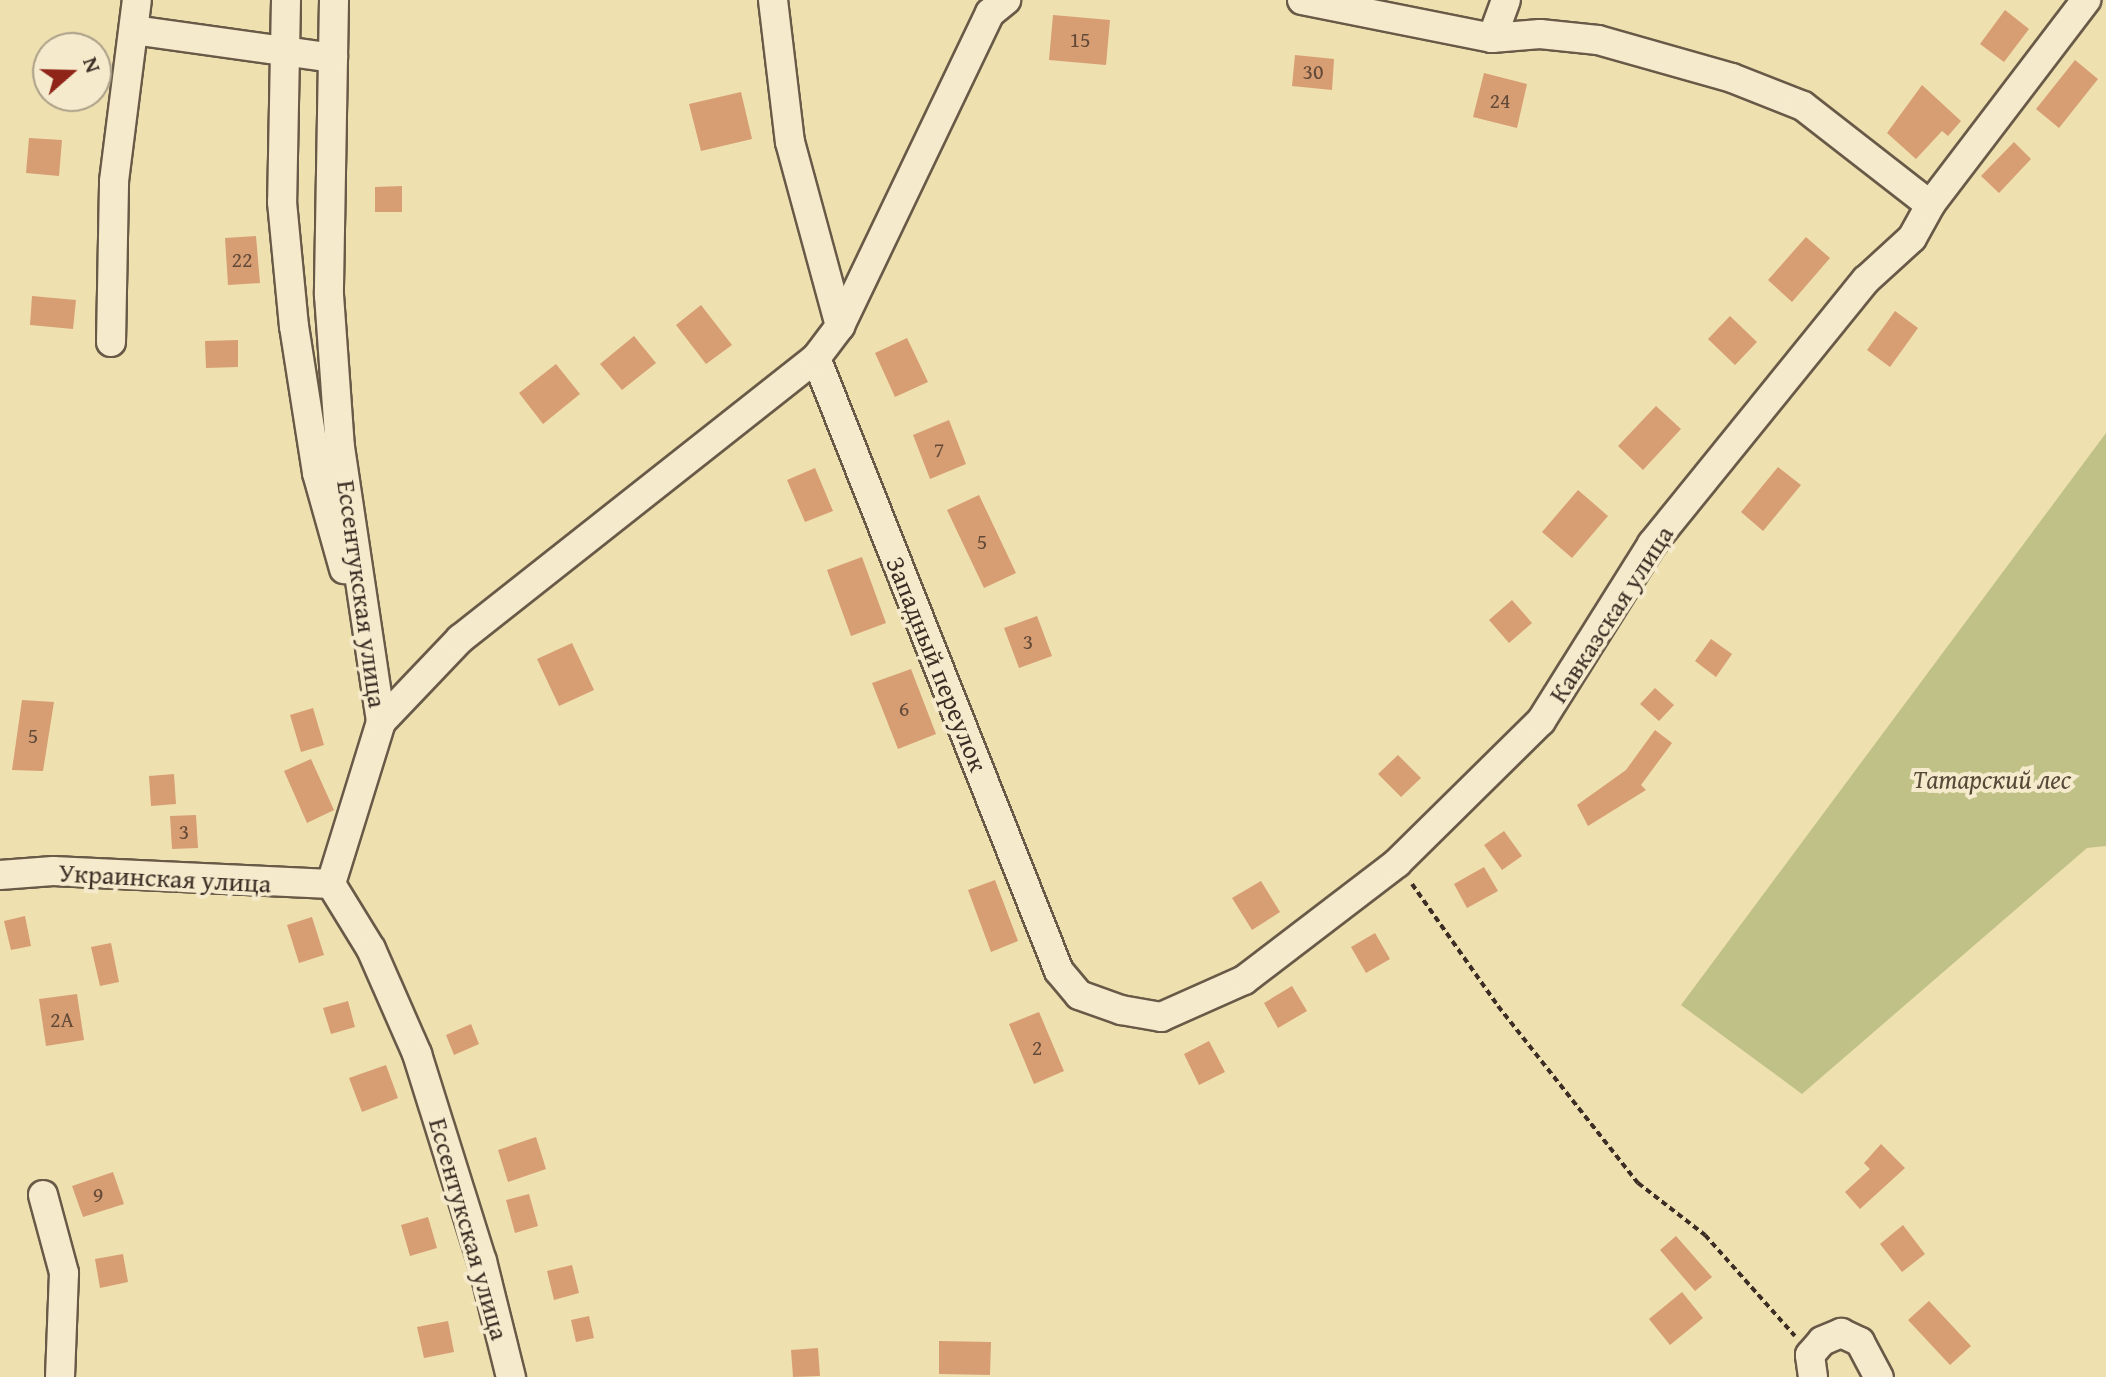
<!DOCTYPE html>
<html>
<head>
<meta charset="utf-8">
<style>
	body { margin:0 }
	#map { position:relative; width:2106px; height:1377px; overflow:hidden; background:#efe0b0; font-family:"Gentium Book Plus",serif }
	div>[style] { position:absolute }
	[style*='--x'] { left:calc(var(--x)*1px); top:calc(var(--y)*1px); width:calc(var(--w)*1px); rotate:calc(var(--a)*1deg) }
	.green>* { inset:0; background:#bfc187 }
	.building>* { inset:0; background:#d79d73 }
	.path>* { height:4px; margin-top:-2px; transform-origin:0; background:repeating-linear-gradient(90deg,#3c2e25 0 6px,transparent 0 10px) }
	.roads { filter:drop-shadow(2px 0 #695a48) drop-shadow(-2px 0 #695a48) drop-shadow(0 2px #695a48) drop-shadow(0 -2px #695a48) }
	.minor>* { height:28px; margin:-14px; padding:0 14px; transform-origin:14px; border-radius:14px; background:#f5ebcc }
	span { translate:-50% -50%; white-space:nowrap; text-align:center; line-height:1.15; -webkit-text-stroke:8px #f5ebcc; paint-order:stroke }
	.number-label { font-size:22px; color:#634a38 }
	.number-label span { -webkit-text-stroke-width:0 }
	.street-label { font-size:26px; color:#3c2e25 }
	.park-label { font-size:26px; color:#564b39; font-style:italic }
	.north { position:absolute; left:32px; top:32px; width:80px; height:80px; box-sizing:border-box; background:#f5ebcc; border:2px solid #ab9f89; border-radius:50%; rotate:70deg; font-size:22px; font-weight:700; line-height:32px; text-align:center; color:#3c2e25 }
	.north::after { content:''; display:block; margin:auto; width:28px; height:36px; background:#8f2418; clip-path:polygon(50% 0,100% 100%,50% 72%,0 100%) }
</style>
</head>
<body>
<div id="map">
	<div class="green">
		<i style="clip-path:polygon(2106px 433px,2106px 846px,2087px 848px,1802px 1094px,1681px 1005px)"></i>
	</div>
	<div class="building">
		<i style="clip-path:polygon(2005px 10px,2029px 29px,2004px 62px,1980px 44px)"></i>
		<i style="clip-path:polygon(1053px 15px,1110px 20px,1106px 65px,1049px 60px)"></i>
		<i style="clip-path:polygon(1295px 55px,1334px 59px,1332px 90px,1292px 86px)"></i>
		<i style="clip-path:polygon(2075px 60px,2098px 79px,2059px 128px,2036px 109px)"></i>
		<i style="clip-path:polygon(1484px 73px,1527px 84px,1517px 128px,1473px 117px)"></i>
		<i style="clip-path:polygon(1922px 85px,1961px 121px,1948px 136px,1942px 131px,1916px 159px,1887px 133px)"></i>
		<i style="clip-path:polygon(741px 92px,752px 139px,701px 151px,689px 104px)"></i>
		<i style="clip-path:polygon(29px 138px,62px 140px,59px 176px,26px 173px)"></i>
		<i style="clip-path:polygon(2014px 142px,2031px 159px,1999px 193px,1981px 176px)"></i>
		<i style="clip-path:polygon(402px 186px,402px 212px,375px 212px,375px 187px)"></i>
		<i style="clip-path:polygon(256px 236px,260px 283px,228px 285px,225px 238px)"></i>
		<i style="clip-path:polygon(1806px 237px,1830px 258px,1792px 302px,1768px 280px)"></i>
		<i style="clip-path:polygon(32px 296px,76px 300px,73px 329px,30px 325px)"></i>
		<i style="clip-path:polygon(701px 305px,732px 345px,706px 364px,676px 325px)"></i>
		<i style="clip-path:polygon(1895px 311px,1918px 328px,1890px 367px,1867px 350px)"></i>
		<i style="clip-path:polygon(1730px 316px,1757px 342px,1735px 365px,1708px 339px)"></i>
		<i style="clip-path:polygon(634px 336px,656px 363px,622px 390px,600px 364px)"></i>
		<i style="clip-path:polygon(907px 338px,928px 382px,895px 397px,875px 353px)"></i>
		<i style="clip-path:polygon(238px 340px,238px 367px,206px 368px,205px 341px)"></i>
		<i style="clip-path:polygon(556px 364px,580px 394px,543px 424px,519px 393px)"></i>
		<i style="clip-path:polygon(1656px 406px,1681px 429px,1643px 470px,1618px 446px)"></i>
		<i style="clip-path:polygon(949px 420px,966px 464px,930px 479px,913px 435px)"></i>
		<i style="clip-path:polygon(1778px 467px,1801px 485px,1763px 531px,1741px 512px)"></i>
		<i style="clip-path:polygon(815px 468px,833px 511px,805px 522px,787px 480px)"></i>
		<i style="clip-path:polygon(1578px 490px,1608px 516px,1572px 558px,1542px 532px)"></i>
		<i style="clip-path:polygon(979px 495px,1016px 573px,984px 588px,947px 510px)"></i>
		<i style="clip-path:polygon(862px 557px,886px 623px,851px 636px,827px 570px)"></i>
		<i style="clip-path:polygon(1512px 600px,1532px 623px,1509px 643px,1489px 620px)"></i>
		<i style="clip-path:polygon(1037px 616px,1052px 656px,1019px 668px,1004px 628px)"></i>
		<i style="clip-path:polygon(1711px 639px,1732px 654px,1716px 677px,1695px 661px)"></i>
		<i style="clip-path:polygon(572px 643px,594px 690px,559px 706px,537px 659px)"></i>
		<i style="clip-path:polygon(911px 669px,936px 734px,898px 749px,872px 683px)"></i>
		<i style="clip-path:polygon(1655px 688px,1674px 705px,1659px 721px,1640px 704px)"></i>
		<i style="clip-path:polygon(22px 700px,54px 702px,43px 771px,12px 770px)"></i>
		<i style="clip-path:polygon(313px 708px,324px 745px,301px 752px,290px 715px)"></i>
		<i style="clip-path:polygon(1655px 730px,1672px 743px,1641px 785px,1646px 790px,1588px 826px,1577px 805px,1626px 770px)"></i>
		<i style="clip-path:polygon(1398px 755px,1421px 778px,1401px 797px,1378px 774px)"></i>
		<i style="clip-path:polygon(311px 759px,334px 810px,307px 823px,284px 771px)"></i>
		<i style="clip-path:polygon(174px 774px,176px 804px,151px 806px,149px 776px)"></i>
		<i style="clip-path:polygon(196px 815px,198px 848px,172px 849px,170px 816px)"></i>
		<i style="clip-path:polygon(1504px 831px,1522px 856px,1502px 870px,1484px 845px)"></i>
		<i style="clip-path:polygon(1484px 867px,1498px 891px,1467px 908px,1454px 884px)"></i>
		<i style="clip-path:polygon(995px 880px,1018px 941px,991px 952px,968px 890px)"></i>
		<i style="clip-path:polygon(1261px 881px,1280px 912px,1252px 930px,1232px 898px)"></i>
		<i style="clip-path:polygon(25px 916px,31px 946px,11px 950px,4px 921px)"></i>
		<i style="clip-path:polygon(312px 917px,324px 955px,299px 963px,287px 925px)"></i>
		<i style="clip-path:polygon(1375px 933px,1390px 959px,1366px 973px,1351px 947px)"></i>
		<i style="clip-path:polygon(111px 943px,119px 982px,100px 986px,91px 947px)"></i>
		<i style="clip-path:polygon(1292px 986px,1307px 1011px,1278px 1028px,1264px 1003px)"></i>
		<i style="clip-path:polygon(77px 994px,84px 1040px,46px 1046px,39px 999px)"></i>
		<i style="clip-path:polygon(348px 1001px,355px 1027px,331px 1034px,323px 1008px)"></i>
		<i style="clip-path:polygon(1039px 1012px,1064px 1071px,1034px 1084px,1009px 1024px)"></i>
		<i style="clip-path:polygon(471px 1024px,479px 1044px,454px 1055px,446px 1035px)"></i>
		<i style="clip-path:polygon(1209px 1041px,1225px 1072px,1199px 1085px,1184px 1054px)"></i>
		<i style="clip-path:polygon(386px 1065px,398px 1098px,362px 1112px,349px 1078px)"></i>
		<i style="clip-path:polygon(536px 1137px,546px 1169px,508px 1182px,498px 1150px)"></i>
		<i style="clip-path:polygon(1881px 1144px,1905px 1168px,1860px 1209px,1845px 1192px,1870px 1169px,1864px 1163px)"></i>
		<i style="clip-path:polygon(113px 1172px,124px 1204px,83px 1217px,72px 1186px)"></i>
		<i style="clip-path:polygon(529px 1194px,538px 1226px,515px 1233px,506px 1200px)"></i>
		<i style="clip-path:polygon(428px 1217px,437px 1248px,410px 1256px,401px 1225px)"></i>
		<i style="clip-path:polygon(1903px 1225px,1925px 1254px,1902px 1272px,1880px 1244px)"></i>
		<i style="clip-path:polygon(1676px 1236px,1712px 1277px,1695px 1291px,1660px 1250px)"></i>
		<i style="clip-path:polygon(123px 1254px,128px 1282px,100px 1288px,95px 1259px)"></i>
		<i style="clip-path:polygon(572px 1265px,579px 1293px,554px 1300px,547px 1271px)"></i>
		<i style="clip-path:polygon(1682px 1292px,1703px 1318px,1670px 1345px,1649px 1319px)"></i>
		<i style="clip-path:polygon(1929px 1301px,1971px 1346px,1950px 1365px,1908px 1320px)"></i>
		<i style="clip-path:polygon(589px 1316px,594px 1338px,576px 1342px,571px 1320px)"></i>
		<i style="clip-path:polygon(448px 1321px,454px 1352px,424px 1358px,417px 1327px)"></i>
		<i style="clip-path:polygon(939px 1341px,991px 1342px,990px 1375px,939px 1374px)"></i>
		<i style="clip-path:polygon(818px 1348px,820px 1376px,793px 1377px,791px 1350px)"></i>
	</div>
	<div class="path">
		<i style="--x:1412;--y:884;--w:149;--a:54.8"></i>
		<i style="--x:1498;--y:1006;--w:226;--a:51.7"></i>
		<i style="--x:1638;--y:1183;--w:85;--a:37.8"></i>
		<i style="--x:1705;--y:1235;--w:135;--a:48.3"></i>
	</div>
	<div class="roads">
		<div class="minor">
			<i style="--x:286;--y:0;--w:202;--a:91.1"></i>
			<i style="--x:282;--y:202;--w:125;--a:84.5"></i>
			<i style="--x:294;--y:326;--w:149;--a:81.1"></i>
			<i style="--x:317;--y:473;--w:100;--a:74.3"></i>
			<i style="--x:334;--y:0;--w:295;--a:91"></i>
			<i style="--x:329;--y:295;--w:152;--a:85.9"></i>
			<i style="--x:340;--y:447;--w:278;--a:81.5"></i>
			<i style="--x:381;--y:722;--w:170;--a:107.2"></i>
			<i style="--x:331;--y:884;--w:76;--a:58.4"></i>
			<i style="--x:371;--y:949;--w:115;--a:66.3"></i>
			<i style="--x:417;--y:1054;--w:217;--a:72.6"></i>
			<i style="--x:482;--y:1261;--w:120;--a:76"></i>
			<i style="--x:773;--y:0;--w:143;--a:83.2"></i>
			<i style="--x:790;--y:142;--w:191;--a:74.8"></i>
			<i style="--x:1302;--y:0;--w:194;--a:11.3"></i>
			<i style="--x:1492;--y:38;--w:48;--a:-4.8"></i>
			<i style="--x:1540;--y:34;--w:58;--a:5.9"></i>
			<i style="--x:1598;--y:40;--w:139;--a:15.8"></i>
			<i style="--x:1732;--y:78;--w:76;--a:21.5"></i>
			<i style="--x:1803;--y:106;--w:161;--a:37.9"></i>
			<i style="--x:134;--y:30;--w:201;--a:8"></i>
			<i style="--x:1492;--y:38;--w:40;--a:-69.8"></i>
			<i style="--x:111;--y:342;--w:161;--a:-88.9"></i>
			<i style="--x:114;--y:181;--w:182;--a:-82.8"></i>
			<i style="--x:816;--y:358;--w:659;--a:68.38"></i>
			<i style="--x:1059;--y:971;--w:31;--a:50"></i>
			<i style="--x:1079;--y:995;--w:45;--a:19.7"></i>
			<i style="--x:1121;--y:1010;--w:41;--a:9.9"></i>
			<i style="--x:1161;--y:1017;--w:91;--a:-24"></i>
			<i style="--x:1244;--y:980;--w:193;--a:-37.4"></i>
			<i style="--x:1397;--y:863;--w:202;--a:-44.6"></i>
			<i style="--x:1541;--y:721;--w:209;--a:-57.9"></i>
			<i style="--x:1652;--y:544;--w:340;--a:-51"></i>
			<i style="--x:1866;--y:280;--w:62;--a:-42.4"></i>
			<i style="--x:1912;--y:238;--w:38;--a:-61"></i>
			<i style="--x:1930;--y:205;--w:258;--a:-52.7"></i>
			<i style="--x:381;--y:722;--w:115;--a:-46.4"></i>
			<i style="--x:460;--y:639;--w:454;--a:-38.3"></i>
			<i style="--x:816;--y:358;--w:40;--a:-53"></i>
			<i style="--x:840;--y:326;--w:347;--a:-64.4"></i>
			<i style="--x:990;--y:13;--w:21;--a:-39"></i>
			<i style="--x:0;--y:875;--w:53;--a:-4.3"></i>
			<i style="--x:53;--y:871;--w:278;--a:2.7"></i>
			<i style="--x:43;--y:1195;--w:81;--a:74.9"></i>
			<i style="--x:64;--y:1273;--w:104;--a:92.2"></i>
			<i style="--x:1813;--y:1377;--w:22;--a:-98"></i>
			<i style="--x:1810;--y:1355;--w:18;--a:-49"></i>
			<i style="--x:1822;--y:1341;--w:21;--a:-23"></i>
			<i style="--x:1841;--y:1333;--w:21;--a:25"></i>
			<i style="--x:1860;--y:1342;--w:40;--a:62"></i>
		</div>
	</div>
	<div class="number-label">
		<span style="left:1080px;top:40px">15</span>
		<span style="left:1313px;top:72px">30</span>
		<span style="left:1500px;top:101px">24</span>
		<span style="left:242px;top:260px">22</span>
		<span style="left:939px;top:450px">7</span>
		<span style="left:982px;top:542px">5</span>
		<span style="left:1028px;top:642px">3</span>
		<span style="left:904px;top:709px">6</span>
		<span style="left:33px;top:736px">5</span>
		<span style="left:184px;top:832px">3</span>
		<span style="left:62px;top:1020px">2А</span>
		<span style="left:1037px;top:1048px">2</span>
		<span style="left:98px;top:1195px">9</span>
	</div>
	<div class="street-label">
		<span style="left:362px;top:594px;rotate:82deg">Ессентукская улица</span>
		<span style="left:1611px;top:614px;rotate:-57deg">Кавказская улица</span>
		<span style="left:937px;top:664px;rotate:68deg">Западный переулок</span>
		<span style="left:165px;top:878px;rotate:3deg">Украинская улица</span>
		<span style="left:469px;top:1229px;rotate:74deg">Ессентукская улица</span>
	</div>
	<div class="park-label">
		<span style="left:1992px;top:779px">Татарский лес</span>
	</div>
	<div class="north">N</div>
</div>
</body>
</html>
